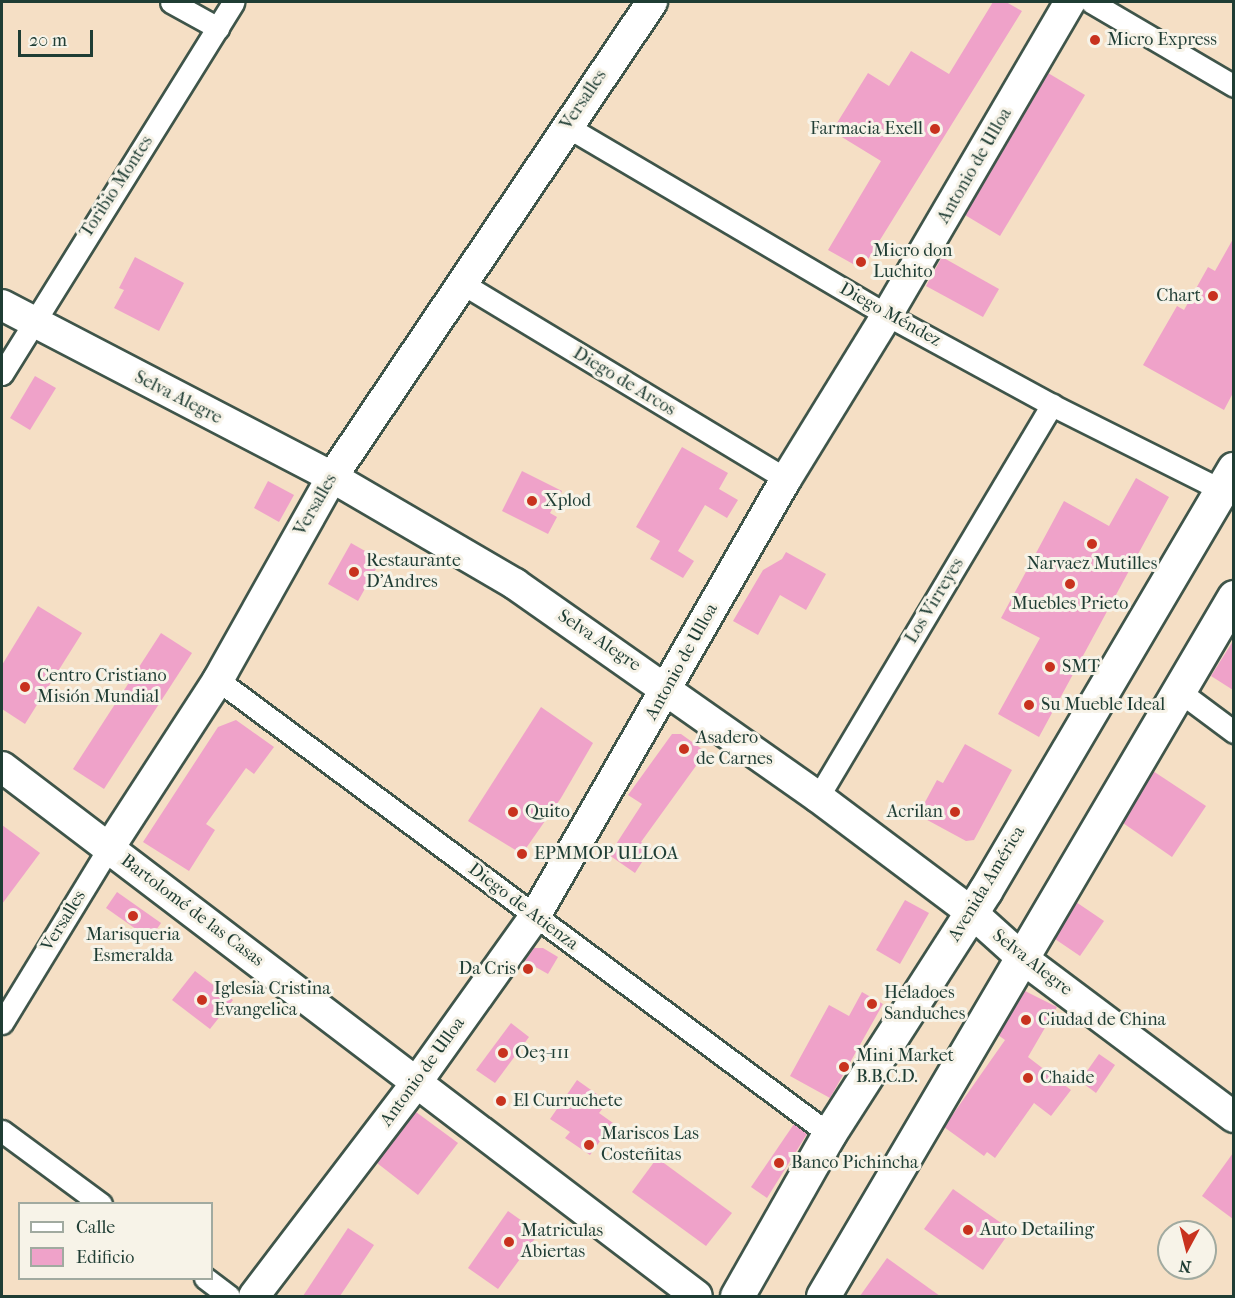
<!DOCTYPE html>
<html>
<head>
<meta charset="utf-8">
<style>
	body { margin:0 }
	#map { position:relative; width:1235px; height:1298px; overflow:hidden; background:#f5dfc5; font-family:"IM FELL French Canon",serif }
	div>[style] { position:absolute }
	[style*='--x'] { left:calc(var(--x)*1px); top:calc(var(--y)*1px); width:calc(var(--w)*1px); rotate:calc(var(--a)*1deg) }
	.building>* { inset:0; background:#efa2c9 }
	.roads { filter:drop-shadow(2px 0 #3f554a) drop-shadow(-2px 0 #3f554a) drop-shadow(0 2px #3f554a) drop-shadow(0 -2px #3f554a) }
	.street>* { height:21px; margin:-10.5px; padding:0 10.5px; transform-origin:10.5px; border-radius:10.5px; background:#fff }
	.secondary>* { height:30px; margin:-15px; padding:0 15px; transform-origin:15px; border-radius:15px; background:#fff }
	.primary>* { height:33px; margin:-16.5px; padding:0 16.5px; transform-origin:16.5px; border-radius:16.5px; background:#fff }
	.dots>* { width:16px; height:16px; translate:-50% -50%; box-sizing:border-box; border:3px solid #f7f3e8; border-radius:50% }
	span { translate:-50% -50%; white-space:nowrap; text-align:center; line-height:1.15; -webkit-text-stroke:6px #f7f3e8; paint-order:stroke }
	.poi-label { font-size:18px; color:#1f3d34 }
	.left { translate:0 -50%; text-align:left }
	.right { translate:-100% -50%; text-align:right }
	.street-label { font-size:18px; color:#1f3d34 }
	.frame { position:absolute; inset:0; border:3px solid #1f3d34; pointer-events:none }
	.legend { position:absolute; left:18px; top:1202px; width:195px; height:78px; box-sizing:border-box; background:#f7f3e8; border:2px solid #a1aaa0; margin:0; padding:8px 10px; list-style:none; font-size:18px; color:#1f3d34 }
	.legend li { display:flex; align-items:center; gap:12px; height:30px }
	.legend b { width:30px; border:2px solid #a1aaa0 }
	.north { position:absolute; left:1157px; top:1220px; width:60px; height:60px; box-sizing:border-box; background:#f7f3e8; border:2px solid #a1aaa0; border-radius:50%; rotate:187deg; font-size:16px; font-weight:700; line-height:24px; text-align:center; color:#1f3d34 }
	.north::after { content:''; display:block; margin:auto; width:21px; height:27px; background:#c8321e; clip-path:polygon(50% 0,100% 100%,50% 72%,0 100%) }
	.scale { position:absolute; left:18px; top:30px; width:75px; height:27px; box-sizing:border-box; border:3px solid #1f3d34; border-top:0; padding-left:8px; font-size:18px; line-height:21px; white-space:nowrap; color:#1f3d34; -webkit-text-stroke:4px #f7f3e8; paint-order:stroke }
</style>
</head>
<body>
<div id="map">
	<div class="building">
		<i style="clip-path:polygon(993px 2px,1006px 2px,1022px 11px,862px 269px,828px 250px,881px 161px,832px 131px,868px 73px,889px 86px,911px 51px,949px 74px)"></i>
		<i style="clip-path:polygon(1048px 73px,1085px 95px,1000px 236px,965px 215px)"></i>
		<i style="clip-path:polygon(1233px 239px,1233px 393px,1224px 410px,1143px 365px,1177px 306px,1184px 310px,1208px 267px,1215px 271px)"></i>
		<i style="clip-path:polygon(135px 257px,184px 283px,159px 331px,114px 308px,124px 290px,119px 288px)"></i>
		<i style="clip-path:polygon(942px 257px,999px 289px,983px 317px,926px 286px)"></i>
		<i style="clip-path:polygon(35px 376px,56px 388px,30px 430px,10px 418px)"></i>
		<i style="clip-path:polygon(682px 447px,728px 473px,719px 489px,738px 500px,727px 518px,705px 505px,678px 551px,694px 561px,683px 578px,650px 559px,660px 541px,636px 527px)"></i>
		<i style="clip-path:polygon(522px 471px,562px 491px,550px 513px,557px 517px,548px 534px,502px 511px)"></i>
		<i style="clip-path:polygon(1136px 478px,1169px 497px,1039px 737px,998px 714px,1040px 638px,1001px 618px,1064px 501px,1109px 526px)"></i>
		<i style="clip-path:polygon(268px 481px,294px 495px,279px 522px,254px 508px)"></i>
		<i style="clip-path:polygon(351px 543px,381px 560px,358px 601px,328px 584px)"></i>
		<i style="clip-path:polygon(786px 552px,826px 574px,806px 610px,780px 595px,758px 635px,733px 621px,763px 570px,782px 559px)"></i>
		<i style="clip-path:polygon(38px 606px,82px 633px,25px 724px,2px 709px,2px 665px)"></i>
		<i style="clip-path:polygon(161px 633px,192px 653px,104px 789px,73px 769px)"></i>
		<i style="clip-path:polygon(1233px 641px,1233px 690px,1211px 676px)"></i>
		<i style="clip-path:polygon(541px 707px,593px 743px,561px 798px,522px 854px,468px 821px)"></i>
		<i style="clip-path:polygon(236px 720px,274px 747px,254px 774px,246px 768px,206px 824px,215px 830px,189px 871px,143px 842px,218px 727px)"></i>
		<i style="clip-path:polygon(672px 734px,681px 734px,706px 752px,641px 842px,651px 848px,635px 873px,609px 855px,642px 804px,628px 795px)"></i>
		<i style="clip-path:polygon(965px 744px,1012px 770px,974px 840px,966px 841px,918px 815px,937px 780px,943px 783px)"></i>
		<i style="clip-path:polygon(1153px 771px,1206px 806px,1172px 857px,1123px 823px)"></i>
		<i style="clip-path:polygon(2px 825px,40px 853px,2px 904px)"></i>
		<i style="clip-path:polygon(117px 892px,161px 923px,150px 939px,106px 908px)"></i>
		<i style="clip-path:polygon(905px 900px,929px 913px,900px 964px,876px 950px)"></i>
		<i style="clip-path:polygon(1076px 902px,1104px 921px,1080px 956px,1055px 939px)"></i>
		<i style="clip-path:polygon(534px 948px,543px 948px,558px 957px,548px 974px,525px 961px)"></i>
		<i style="clip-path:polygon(195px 971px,233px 1000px,210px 1029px,172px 1000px)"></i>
		<i style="clip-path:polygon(1025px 991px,1057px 1007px,1028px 1057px,1071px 1090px,1051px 1116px,1034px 1103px,995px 1158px,987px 1152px,984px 1156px,944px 1127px,1005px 1040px,998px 1035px)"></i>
		<i style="clip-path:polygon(862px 992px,883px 1004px,830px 1098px,790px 1076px,829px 1005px,849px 1016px)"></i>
		<i style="clip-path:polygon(511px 1023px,529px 1037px,495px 1083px,476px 1070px)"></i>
		<i style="clip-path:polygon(1099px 1054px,1115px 1065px,1096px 1093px,1080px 1081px)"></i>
		<i style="clip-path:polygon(577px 1080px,608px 1102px,599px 1113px,613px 1123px,590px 1155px,565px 1138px,570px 1132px,550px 1119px)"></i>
		<i style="clip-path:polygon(416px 1112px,458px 1143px,418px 1195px,377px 1163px)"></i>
		<i style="clip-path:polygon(794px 1124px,807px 1134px,767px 1198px,751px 1187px)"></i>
		<i style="clip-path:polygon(1233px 1153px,1233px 1219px,1202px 1196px)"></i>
		<i style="clip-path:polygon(657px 1158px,732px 1213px,706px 1246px,632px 1192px)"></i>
		<i style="clip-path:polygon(953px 1189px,1011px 1230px,983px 1270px,924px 1229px)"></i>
		<i style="clip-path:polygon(508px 1211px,539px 1233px,498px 1289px,468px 1268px)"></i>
		<i style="clip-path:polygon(348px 1228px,374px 1245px,340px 1296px,303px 1296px)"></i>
		<i style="clip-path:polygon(887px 1258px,940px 1296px,860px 1296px)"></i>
	</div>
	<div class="roads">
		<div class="street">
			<i style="--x:171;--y:2;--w:54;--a:29"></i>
			<i style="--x:1091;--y:2;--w:166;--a:30.4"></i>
			<i style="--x:566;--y:126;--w:373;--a:30.5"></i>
			<i style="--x:887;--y:315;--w:188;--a:28.6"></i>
			<i style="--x:1052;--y:405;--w:190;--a:26.6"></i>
			<i style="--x:463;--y:284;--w:377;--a:31.1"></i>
			<i style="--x:2;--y:374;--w:438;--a:-58.1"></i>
			<i style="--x:218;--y:680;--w:761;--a:36.61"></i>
			<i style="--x:1179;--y:691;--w:69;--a:36.7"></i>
			<i style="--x:818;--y:797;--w:457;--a:-59.2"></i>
			<i style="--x:2;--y:1023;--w:205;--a:-58.6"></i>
			<i style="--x:2;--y:1131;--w:123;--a:36.4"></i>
			<i style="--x:205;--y:1278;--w:30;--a:37"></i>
		</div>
		<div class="secondary">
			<i style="--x:2;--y:305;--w:372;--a:27.5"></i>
			<i style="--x:332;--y:477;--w:212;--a:30.3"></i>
			<i style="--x:515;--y:584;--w:370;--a:35.1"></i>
			<i style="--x:818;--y:797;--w:191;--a:36.9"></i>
			<i style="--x:971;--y:912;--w:69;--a:42"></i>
			<i style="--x:1022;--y:958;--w:265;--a:36.9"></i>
			<i style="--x:2;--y:767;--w:873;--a:37.28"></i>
			<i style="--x:109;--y:848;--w:200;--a:-57"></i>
			<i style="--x:218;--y:680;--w:233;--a:-60.7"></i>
			<i style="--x:332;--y:477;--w:573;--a:-56.03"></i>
			<i style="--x:254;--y:1296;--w:268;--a:-52.7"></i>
			<i style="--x:416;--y:1083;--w:205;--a:-54.5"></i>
			<i style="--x:535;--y:916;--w:504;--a:-60.13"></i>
			<i style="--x:786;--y:479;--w:193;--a:-58.4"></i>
			<i style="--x:887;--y:315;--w:363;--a:-59.7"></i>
		</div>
		<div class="primary">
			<i style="--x:737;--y:1296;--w:186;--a:-60.4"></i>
			<i style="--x:829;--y:1134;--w:289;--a:-57.3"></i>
			<i style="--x:985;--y:891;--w:490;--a:-59.5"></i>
			<i style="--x:823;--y:1296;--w:811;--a:-59.55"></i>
		</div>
	</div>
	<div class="dots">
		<i style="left:1095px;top:40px;background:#c8321e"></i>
		<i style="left:935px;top:129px;background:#c8321e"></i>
		<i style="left:861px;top:262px;background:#c8321e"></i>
		<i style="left:1213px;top:296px;background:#c8321e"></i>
		<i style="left:532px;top:501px;background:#c8321e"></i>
		<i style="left:1092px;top:544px;background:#c8321e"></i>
		<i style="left:354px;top:572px;background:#c8321e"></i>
		<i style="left:1070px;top:584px;background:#c8321e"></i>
		<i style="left:1050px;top:667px;background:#c8321e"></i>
		<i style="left:25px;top:687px;background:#c8321e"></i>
		<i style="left:1029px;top:705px;background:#c8321e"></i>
		<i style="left:684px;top:749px;background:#c8321e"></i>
		<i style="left:513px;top:812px;background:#c8321e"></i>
		<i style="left:955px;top:812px;background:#c8321e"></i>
		<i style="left:522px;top:854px;background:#c8321e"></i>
		<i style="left:133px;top:916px;background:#c8321e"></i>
		<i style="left:528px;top:969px;background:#c8321e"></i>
		<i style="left:202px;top:1000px;background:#c8321e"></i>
		<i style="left:872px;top:1004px;background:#c8321e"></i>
		<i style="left:1026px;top:1020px;background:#c8321e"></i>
		<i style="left:503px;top:1053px;background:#c8321e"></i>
		<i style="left:844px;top:1067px;background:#c8321e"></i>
		<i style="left:1028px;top:1078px;background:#c8321e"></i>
		<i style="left:501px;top:1101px;background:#c8321e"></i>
		<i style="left:589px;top:1145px;background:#c8321e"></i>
		<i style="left:779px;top:1163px;background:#c8321e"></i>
		<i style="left:968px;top:1230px;background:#c8321e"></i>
		<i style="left:509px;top:1242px;background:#c8321e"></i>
	</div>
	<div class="poi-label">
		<span class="left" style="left:1107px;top:40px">Micro Express</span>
		<span class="right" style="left:923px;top:129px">Farmacia Exell</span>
		<span class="left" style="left:873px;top:262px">Micro don<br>Luchito</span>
		<span class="right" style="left:1201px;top:296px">Chart</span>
		<span class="left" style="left:544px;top:501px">Xplod</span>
		<span class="left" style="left:366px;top:572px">Restaurante<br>D'Andres</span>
		<span style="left:1092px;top:564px">Narvaez Mutilles</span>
		<span style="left:1070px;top:604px">Muebles Prieto</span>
		<span class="left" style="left:1062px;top:667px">SMT</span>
		<span class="left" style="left:37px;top:687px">Centro Cristiano<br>Misión Mundial</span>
		<span class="left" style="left:1041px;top:705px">Su Mueble Ideal</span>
		<span class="left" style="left:696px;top:749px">Asadero<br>de Carnes</span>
		<span class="left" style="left:525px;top:812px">Quito</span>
		<span class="right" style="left:943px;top:812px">Acrilan</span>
		<span class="left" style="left:534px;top:854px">EPMMOP ULLOA</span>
		<span style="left:133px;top:946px">Marisqueria<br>Esmeralda</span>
		<span class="right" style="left:516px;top:969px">Da Cris</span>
		<span class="left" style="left:214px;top:1000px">Iglesia Cristina<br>Evangelica</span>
		<span class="left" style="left:884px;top:1004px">Heladoes<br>Sanduches</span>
		<span class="left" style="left:1038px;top:1020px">Ciudad de China</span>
		<span class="left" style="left:515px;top:1053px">Oe3-111</span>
		<span class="left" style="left:856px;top:1067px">Mini Market<br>B.B.C.D.</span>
		<span class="left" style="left:1040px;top:1078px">Chaide</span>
		<span class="left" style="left:513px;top:1101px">El Curruchete</span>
		<span class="left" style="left:601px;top:1145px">Mariscos Las<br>Costeñitas</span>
		<span class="left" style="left:791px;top:1163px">Banco Pichincha</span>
		<span class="left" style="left:980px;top:1230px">Auto Detailing</span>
		<span class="left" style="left:521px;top:1242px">Matriculas<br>Abiertas</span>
	</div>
	<div class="street-label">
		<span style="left:584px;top:100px;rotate:-56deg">Versalles</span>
		<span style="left:975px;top:166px;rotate:-60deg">Antonio de Ulloa</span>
		<span style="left:117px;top:187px;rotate:-57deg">Toribio Montes</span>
		<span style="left:890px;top:315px;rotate:29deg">Diego Méndez</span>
		<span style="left:624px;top:382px;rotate:31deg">Diego de Arcos</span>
		<span style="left:178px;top:398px;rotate:27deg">Selva Alegre</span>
		<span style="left:316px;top:505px;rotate:-60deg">Versalles</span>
		<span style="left:935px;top:601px;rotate:-59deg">Los Virreyes</span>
		<span style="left:599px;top:641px;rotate:34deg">Selva Alegre</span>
		<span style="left:682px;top:662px;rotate:-61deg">Antonio de Ulloa</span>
		<span style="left:987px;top:884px;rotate:-59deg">Avenida América</span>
		<span style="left:523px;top:907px;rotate:37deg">Diego de Atienza</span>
		<span style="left:192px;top:911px;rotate:37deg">Bartolomé de las Casas</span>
		<span style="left:64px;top:921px;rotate:-58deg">Versalles</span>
		<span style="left:1032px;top:963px;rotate:38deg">Selva Alegre</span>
		<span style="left:423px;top:1072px;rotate:-54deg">Antonio de Ulloa</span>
	</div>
	<div class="frame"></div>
	<ul class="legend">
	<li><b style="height:8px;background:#fff"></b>Calle</li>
	<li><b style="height:16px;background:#efa2c9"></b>Edificio</li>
	</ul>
	<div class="north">N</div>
	<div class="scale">20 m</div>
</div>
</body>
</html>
